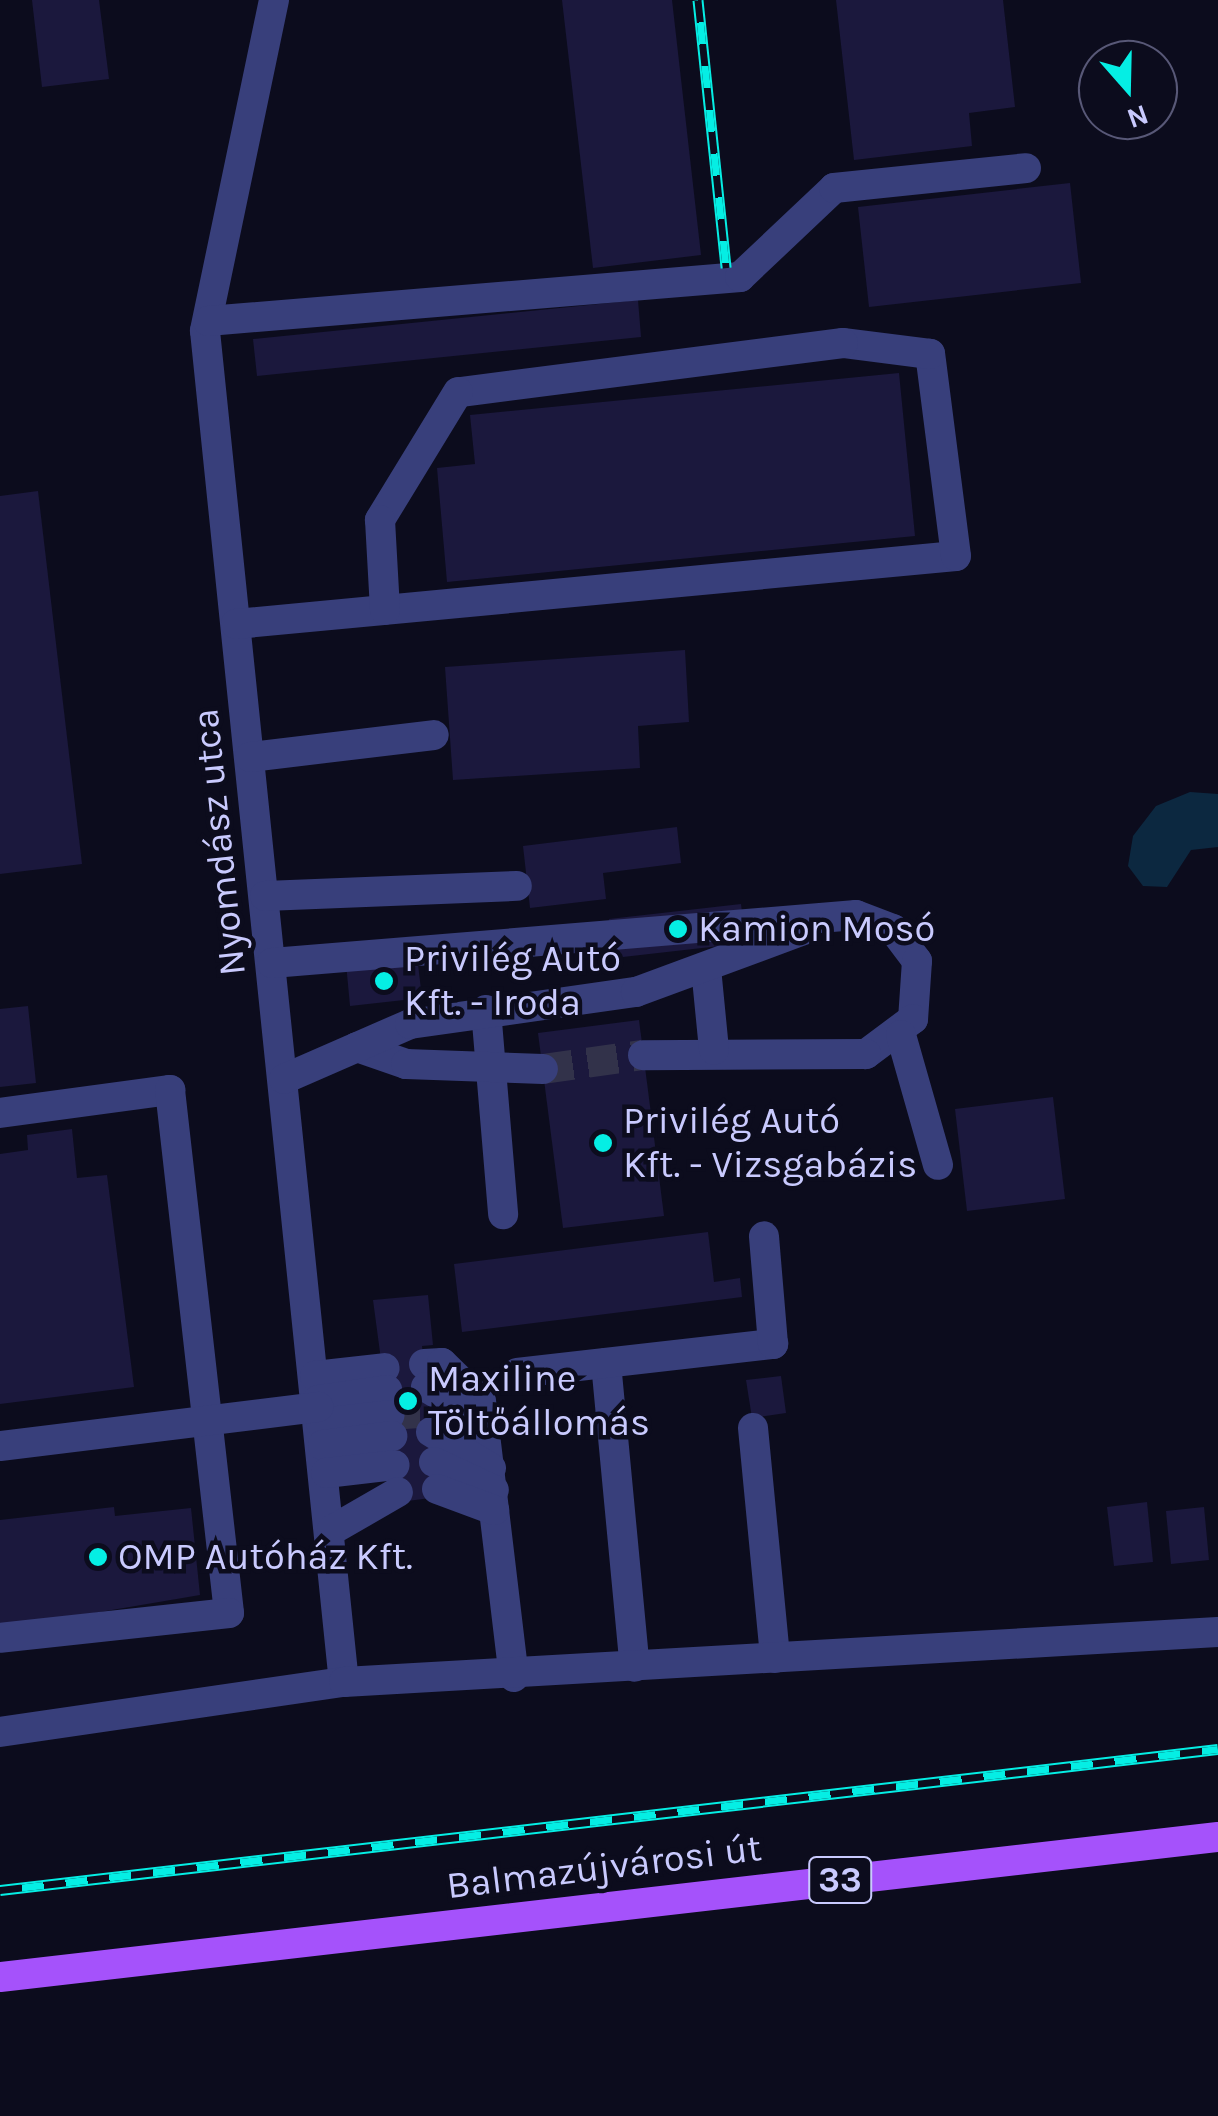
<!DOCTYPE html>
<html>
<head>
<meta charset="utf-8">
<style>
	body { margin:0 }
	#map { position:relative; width:1218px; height:2116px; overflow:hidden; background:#0c0c1d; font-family:Karla,sans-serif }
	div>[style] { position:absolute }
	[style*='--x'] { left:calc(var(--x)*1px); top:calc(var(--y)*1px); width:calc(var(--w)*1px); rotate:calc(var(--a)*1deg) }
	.water>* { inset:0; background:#0c2840 }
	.building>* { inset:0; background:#1b183d }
	.minor-tunnel>* { height:30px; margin-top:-15px; transform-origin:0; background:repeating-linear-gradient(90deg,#32324a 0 30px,transparent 0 45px) }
	.minor>* { height:30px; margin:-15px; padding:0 15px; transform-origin:15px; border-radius:15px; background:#383f7b }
	.major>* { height:30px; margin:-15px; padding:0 15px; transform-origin:15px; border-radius:15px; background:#a552fb }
	.rail>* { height:11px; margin-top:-5.5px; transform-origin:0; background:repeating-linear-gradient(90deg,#0c0c1d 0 22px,#05eee4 0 44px); box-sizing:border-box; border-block:2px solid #05eee4 }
	.dots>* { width:28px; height:28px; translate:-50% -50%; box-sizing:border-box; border:5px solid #0c0c1d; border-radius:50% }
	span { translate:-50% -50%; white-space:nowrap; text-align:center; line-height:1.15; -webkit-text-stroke:9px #0c0c1d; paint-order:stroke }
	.shield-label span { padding:2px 8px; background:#0c0c1d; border:2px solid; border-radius:8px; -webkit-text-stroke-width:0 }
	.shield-label { font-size:35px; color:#c9cafe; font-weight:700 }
	.street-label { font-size:38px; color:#c9cafe }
	.poi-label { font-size:38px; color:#c9cafe }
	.left { translate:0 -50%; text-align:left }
	.north { position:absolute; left:1078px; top:40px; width:100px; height:100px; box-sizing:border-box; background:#0c0c1d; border:2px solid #585877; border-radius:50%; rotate:160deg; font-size:28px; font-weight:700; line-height:40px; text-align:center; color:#c9cafe }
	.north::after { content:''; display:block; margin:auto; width:35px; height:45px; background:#05eee4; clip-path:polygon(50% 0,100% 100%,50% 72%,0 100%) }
</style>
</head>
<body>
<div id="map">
	<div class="water">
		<i style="clip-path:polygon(1190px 792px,1218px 794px,1218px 847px,1191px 850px,1167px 887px,1143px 886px,1128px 866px,1133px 836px,1156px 806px)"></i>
	</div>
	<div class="building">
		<i style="clip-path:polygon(32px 0,99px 0,109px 79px,42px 87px)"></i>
		<i style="clip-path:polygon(562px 0,672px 0,701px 255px,593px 268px)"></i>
		<i style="clip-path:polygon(836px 0,1003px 0,1015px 107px,969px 113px,972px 146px,854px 160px)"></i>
		<i style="clip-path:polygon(1070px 183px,1081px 283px,869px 307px,858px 207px)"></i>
		<i style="clip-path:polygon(638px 300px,641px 337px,257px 376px,253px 339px)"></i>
		<i style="clip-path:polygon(899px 373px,915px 536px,447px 582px,437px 468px,475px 464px,470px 415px)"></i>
		<i style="clip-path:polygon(38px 491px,82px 864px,0 874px,0 496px)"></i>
		<i style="clip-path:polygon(685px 650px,689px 722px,638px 726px,640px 768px,453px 780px,445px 667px)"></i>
		<i style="clip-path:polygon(677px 827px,681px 863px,603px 873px,606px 899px,530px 908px,523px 846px)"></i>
		<i style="clip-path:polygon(741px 904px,746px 943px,614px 958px,609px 919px)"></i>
		<i style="clip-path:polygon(417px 956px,422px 998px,350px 1006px,346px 963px)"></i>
		<i style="clip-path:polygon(28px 1006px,36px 1083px,0 1087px,0 1009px)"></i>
		<i style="clip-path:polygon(639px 1020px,664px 1216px,563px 1228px,538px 1033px)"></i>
		<i style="clip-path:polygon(1053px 1097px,1065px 1199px,967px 1211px,955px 1109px)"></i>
		<i style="clip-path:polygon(72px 1129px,77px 1178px,107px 1175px,134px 1387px,0 1404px,0 1154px,28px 1150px,27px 1135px)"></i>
		<i style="clip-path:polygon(708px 1232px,714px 1282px,740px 1278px,742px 1297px,462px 1332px,454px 1264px)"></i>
		<i style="clip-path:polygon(428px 1295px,433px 1345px,422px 1346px,438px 1497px,400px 1502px,373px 1300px)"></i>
		<i style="clip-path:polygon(781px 1376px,786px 1413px,752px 1418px,746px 1380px)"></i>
		<i style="clip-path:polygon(1147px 1502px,1153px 1562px,1114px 1566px,1107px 1507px)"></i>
		<i style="clip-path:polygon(114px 1507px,115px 1516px,191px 1508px,200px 1595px,0 1629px,0 1520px)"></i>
		<i style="clip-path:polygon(1204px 1507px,1209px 1560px,1171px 1564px,1166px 1511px)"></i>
	</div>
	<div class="minor-tunnel">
		<i style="--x:543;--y:1069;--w:101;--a:-8"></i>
		<i style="--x:390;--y:1415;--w:39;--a:-4"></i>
	</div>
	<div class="minor">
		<i style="--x:274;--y:0;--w:338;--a:101.8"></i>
		<i style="--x:205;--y:331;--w:1358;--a:84.13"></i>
		<i style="--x:208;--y:321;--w:534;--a:-4.73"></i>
		<i style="--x:740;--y:277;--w:129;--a:-43.4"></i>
		<i style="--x:834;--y:188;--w:193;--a:-5.9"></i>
		<i style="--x:236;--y:624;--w:723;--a:-5.4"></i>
		<i style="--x:956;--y:556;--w:204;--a:-97.3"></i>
		<i style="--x:930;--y:354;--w:88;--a:-172.8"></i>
		<i style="--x:843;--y:343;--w:388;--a:172.7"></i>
		<i style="--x:458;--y:392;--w:150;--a:121.4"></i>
		<i style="--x:380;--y:520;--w:90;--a:86.8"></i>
		<i style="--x:250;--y:757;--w:185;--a:-6.8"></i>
		<i style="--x:265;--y:896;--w:252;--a:-2.3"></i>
		<i style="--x:272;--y:963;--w:586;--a:-4.7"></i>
		<i style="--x:856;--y:915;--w:40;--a:21"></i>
		<i style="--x:893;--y:929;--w:40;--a:53"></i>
		<i style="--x:917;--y:961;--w:58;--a:93.9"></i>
		<i style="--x:913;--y:1019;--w:59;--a:143.3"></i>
		<i style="--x:866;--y:1054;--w:223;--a:179.7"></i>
		<i style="--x:706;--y:968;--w:82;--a:84.4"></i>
		<i style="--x:486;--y:1010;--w:205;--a:85.2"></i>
		<i style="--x:901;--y:1035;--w:135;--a:74.1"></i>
		<i style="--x:357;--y:1047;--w:52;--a:19.1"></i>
		<i style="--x:406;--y:1064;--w:137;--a:2.1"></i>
		<i style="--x:284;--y:1079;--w:137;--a:-23.6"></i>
		<i style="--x:410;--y:1024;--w:228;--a:-8.1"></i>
		<i style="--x:636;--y:992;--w:181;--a:-20.3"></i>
		<i style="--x:0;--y:1113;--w:172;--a:-7.7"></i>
		<i style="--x:170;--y:1090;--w:526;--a:83.56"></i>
		<i style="--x:229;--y:1613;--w:230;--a:173.8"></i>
		<i style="--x:606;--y:1363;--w:305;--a:84.6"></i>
		<i style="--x:424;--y:1364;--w:18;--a:-3"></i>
		<i style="--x:442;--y:1363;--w:54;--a:44.3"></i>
		<i style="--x:481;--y:1401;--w:278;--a:83.2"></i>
		<i style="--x:517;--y:1373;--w:258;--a:-6.5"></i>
		<i style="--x:773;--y:1344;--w:108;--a:-94.8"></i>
		<i style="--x:315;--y:1376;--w:70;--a:-6.5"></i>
		<i style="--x:426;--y:1387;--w:49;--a:30.8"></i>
		<i style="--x:318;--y:1400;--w:70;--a:-8.2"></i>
		<i style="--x:321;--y:1423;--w:69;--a:-6.6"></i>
		<i style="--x:753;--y:1428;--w:231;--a:84.5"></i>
		<i style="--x:431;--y:1432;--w:70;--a:31"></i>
		<i style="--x:323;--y:1445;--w:70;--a:-7.4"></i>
		<i style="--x:0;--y:1446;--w:321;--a:-7"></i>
		<i style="--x:434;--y:1462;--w:66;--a:25"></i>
		<i style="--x:326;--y:1473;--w:69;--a:-6.6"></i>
		<i style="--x:437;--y:1489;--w:61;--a:20.2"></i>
		<i style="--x:332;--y:1530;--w:76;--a:-29.9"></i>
		<i style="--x:0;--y:1732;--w:348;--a:-8.3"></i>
		<i style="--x:344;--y:1682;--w:875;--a:-3.27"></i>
	</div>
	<div class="major">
		<i style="--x:0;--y:1977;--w:1226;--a:-6.56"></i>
	</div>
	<div class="rail">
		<i style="--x:698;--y:0;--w:269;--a:84"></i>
		<i style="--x:0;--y:1890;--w:1226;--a:-6.6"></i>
	</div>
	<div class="dots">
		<i style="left:678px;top:929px;background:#05eee4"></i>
		<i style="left:384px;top:981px;background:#05eee4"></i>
		<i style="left:603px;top:1143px;background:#05eee4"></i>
		<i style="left:408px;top:1401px;background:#05eee4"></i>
		<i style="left:98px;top:1557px;background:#05eee4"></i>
	</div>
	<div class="shield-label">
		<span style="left:840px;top:1880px">33</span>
	</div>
	<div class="street-label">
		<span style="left:219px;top:842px;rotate:-96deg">Nyomdász utca</span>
		<span style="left:604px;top:1867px;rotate:-7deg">Balmazújvárosi út</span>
	</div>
	<div class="poi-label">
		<span class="left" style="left:698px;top:929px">Kamion Mosó</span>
		<span class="left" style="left:404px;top:981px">Privilég Autó<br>Kft. - Iroda</span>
		<span class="left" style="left:623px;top:1143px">Privilég Autó<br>Kft. - Vizsgabázis</span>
		<span class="left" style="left:428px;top:1401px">Maxiline<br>Töltőállomás</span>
		<span class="left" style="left:118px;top:1557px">OMP Autóház Kft.</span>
	</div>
	<div class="north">N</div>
</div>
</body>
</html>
